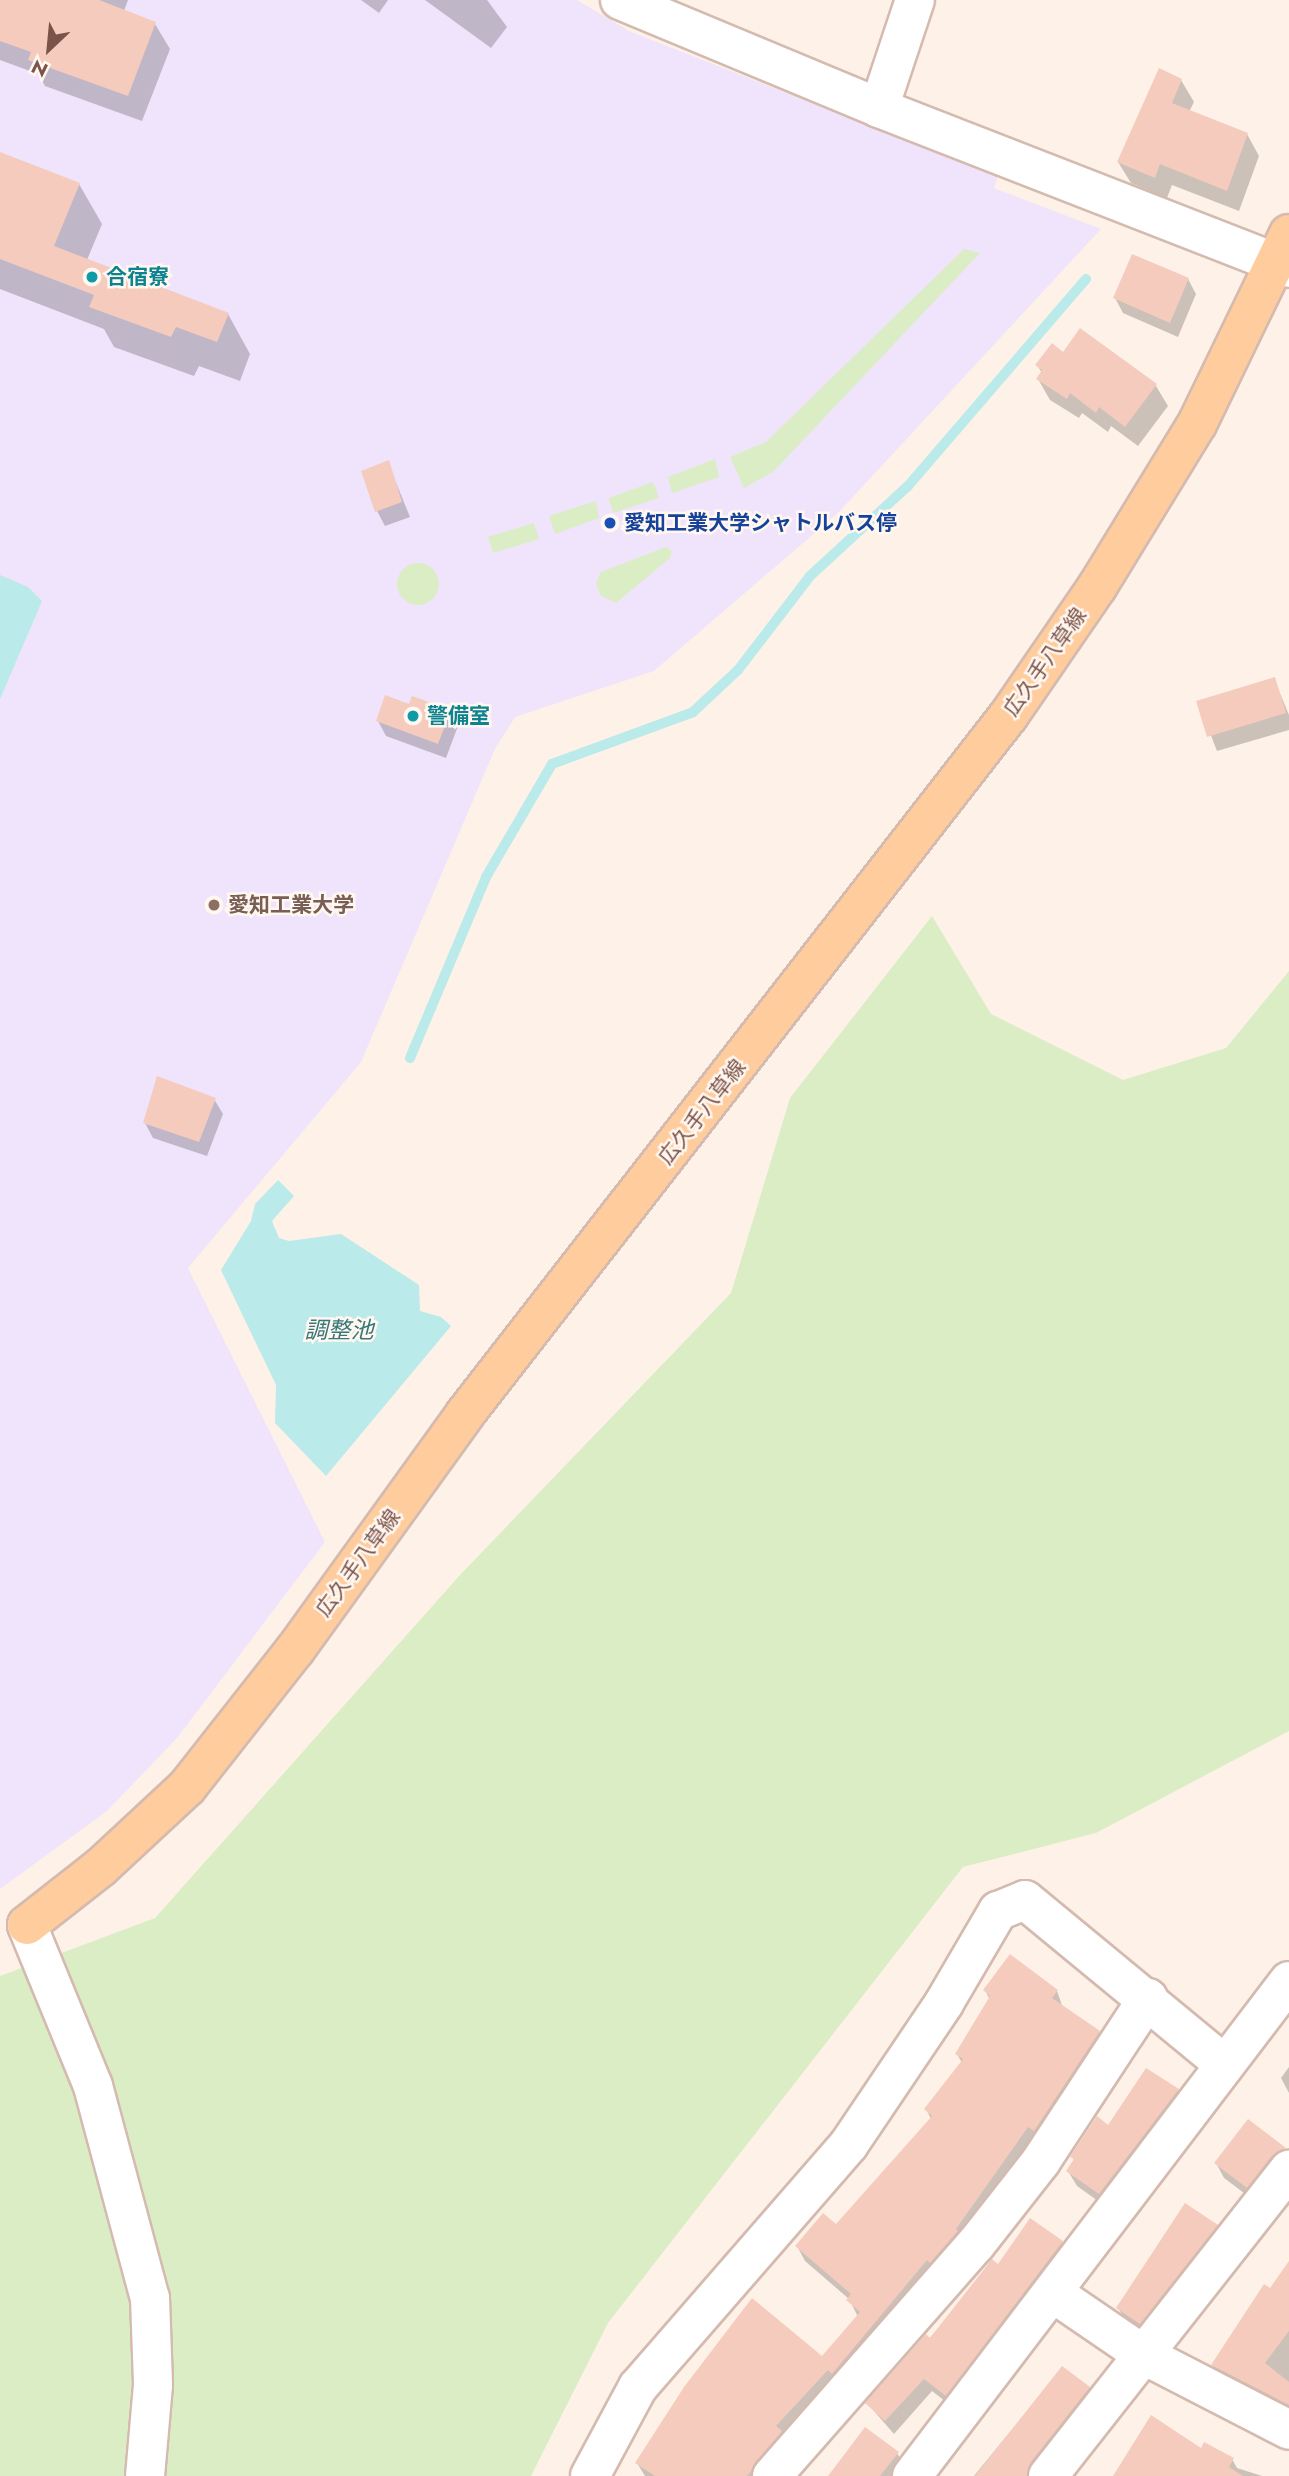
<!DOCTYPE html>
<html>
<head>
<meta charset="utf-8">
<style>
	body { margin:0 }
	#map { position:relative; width:1289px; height:2476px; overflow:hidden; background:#fef2e8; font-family:Jost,"Noto Sans JP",sans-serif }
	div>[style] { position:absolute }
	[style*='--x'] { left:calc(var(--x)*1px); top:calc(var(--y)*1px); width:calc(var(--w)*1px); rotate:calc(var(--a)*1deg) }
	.education>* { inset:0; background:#efe4fb }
	.green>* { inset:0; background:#dbedc5 }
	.round { border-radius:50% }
	.water>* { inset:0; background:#baeae9 }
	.shadow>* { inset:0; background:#0003 }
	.stream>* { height:10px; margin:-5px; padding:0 5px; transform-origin:5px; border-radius:5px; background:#baeae9 }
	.building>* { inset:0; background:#f5cbbd }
	.roads { filter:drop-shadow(2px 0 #d4baaf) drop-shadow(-2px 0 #d4baaf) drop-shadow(0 2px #d4baaf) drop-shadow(0 -2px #d4baaf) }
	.minor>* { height:38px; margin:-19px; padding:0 19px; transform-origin:19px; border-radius:19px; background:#fff }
	.major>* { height:38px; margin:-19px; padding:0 19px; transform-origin:19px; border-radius:19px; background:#ffcc9e }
	.dots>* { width:19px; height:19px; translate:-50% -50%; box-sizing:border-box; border:4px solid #fff7f0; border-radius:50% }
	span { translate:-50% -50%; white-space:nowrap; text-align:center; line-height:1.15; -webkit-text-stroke:5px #fff7f0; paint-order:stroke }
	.culture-label { font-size:21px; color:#0d838f; font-weight:700 }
	.left { translate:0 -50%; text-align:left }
	.transit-label { font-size:21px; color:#164399; font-weight:700 }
	.street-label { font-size:21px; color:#7b5349 }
	.education-label { font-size:21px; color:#785e54; font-weight:700 }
	.water-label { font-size:23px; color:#387879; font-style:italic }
	.north { position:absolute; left:14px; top:14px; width:70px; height:70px; -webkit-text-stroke:5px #fff7f0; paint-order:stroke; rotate:206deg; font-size:19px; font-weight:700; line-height:28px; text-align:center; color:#7b5349 }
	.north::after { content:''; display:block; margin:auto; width:24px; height:32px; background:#7b5349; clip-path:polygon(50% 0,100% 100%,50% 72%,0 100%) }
</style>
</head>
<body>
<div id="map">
	<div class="education">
		<i style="clip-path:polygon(0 0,577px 0,629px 31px,998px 176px,994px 188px,1101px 229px,838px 513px,654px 671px,515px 717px,495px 749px,361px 1062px,188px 1268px,325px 1542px,177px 1738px,107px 1811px,0 1889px)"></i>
	</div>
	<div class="green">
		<i style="clip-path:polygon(964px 249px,980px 253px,773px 472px,744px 488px,730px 457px,766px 442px)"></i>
		<i style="clip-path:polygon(715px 459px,719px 477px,672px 493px,668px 477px)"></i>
		<i style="clip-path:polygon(653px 482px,659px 498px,613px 513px,609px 498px)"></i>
		<i style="clip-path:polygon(596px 501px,599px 518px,555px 534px,549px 516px)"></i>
		<i style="clip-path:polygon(534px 523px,539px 539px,493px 553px,488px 537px)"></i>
		<i style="clip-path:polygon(666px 547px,672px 551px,670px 558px,616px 603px,601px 596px,596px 583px,601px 572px)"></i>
		<i class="round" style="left:397px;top:563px;width:42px;height:42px"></i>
		<i style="clip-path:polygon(932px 916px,991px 1014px,1123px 1080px,1226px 1048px,1289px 971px,1289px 1731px,1096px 1833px,963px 1867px,608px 2323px,531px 2476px,0 2476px,0 1976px,155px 1918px,460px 1575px,731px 1293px,790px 1098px)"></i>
	</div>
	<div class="water">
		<i style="clip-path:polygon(0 575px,28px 587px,42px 601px,0 699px)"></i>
		<i style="clip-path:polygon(278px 1180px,294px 1196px,272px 1221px,279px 1238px,289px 1241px,341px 1234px,419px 1285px,420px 1311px,441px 1317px,451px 1326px,326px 1476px,275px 1423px,276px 1385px,221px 1270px,251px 1221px,255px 1204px)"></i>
	</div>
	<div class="shadow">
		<i style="clip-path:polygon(0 0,128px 0,124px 11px,155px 24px,170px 49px,142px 121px,45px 86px,38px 74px,0 60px)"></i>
		<i style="clip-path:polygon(361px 0,388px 0,379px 13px)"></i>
		<i style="clip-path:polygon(425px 0,487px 0,507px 27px,491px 48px)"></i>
		<i style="clip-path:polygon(1181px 80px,1194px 102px,1189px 112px,1247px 134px,1259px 156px,1239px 211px,1172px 185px,1167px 198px,1131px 183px,1118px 162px)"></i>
		<i style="clip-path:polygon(0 154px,79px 184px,102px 224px,87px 260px,228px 314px,250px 354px,240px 381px,199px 366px,194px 376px,114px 347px,104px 329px,0 289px)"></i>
		<i style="clip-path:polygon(1188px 279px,1196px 294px,1178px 337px,1123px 313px,1115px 298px)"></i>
		<i style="clip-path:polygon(1063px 355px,1156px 386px,1168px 406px,1138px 446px,1111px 426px,1108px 432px,1082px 413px,1079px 418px,1050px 400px,1038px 379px,1042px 373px,1037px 365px)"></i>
		<i style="clip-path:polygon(388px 463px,410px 517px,385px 526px,377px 511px)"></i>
		<i style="clip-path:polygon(1274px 679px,1289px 715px,1289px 730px,1217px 751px,1198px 702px)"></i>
		<i style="clip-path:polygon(410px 706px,449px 711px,458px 726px,446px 758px,386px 736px,378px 721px)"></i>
		<i style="clip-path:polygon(214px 1099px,223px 1114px,207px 1156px,153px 1138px,145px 1123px)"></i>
		<i style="clip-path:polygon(985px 1990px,1057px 1991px,1063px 2008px,1099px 2032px,1107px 2047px,1043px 2145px,766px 2476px,645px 2476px,637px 2463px,823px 2358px,858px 2317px,849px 2299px,805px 2261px,797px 2246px,837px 2226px,931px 2119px,926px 2109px,962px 2063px,957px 2054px,990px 2000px)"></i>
		<i style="clip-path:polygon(1289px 2067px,1289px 2093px,1281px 2078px)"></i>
		<i style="clip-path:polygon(1178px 2091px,1186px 2105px,1108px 2208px,1077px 2186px,1068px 2171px,1075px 2161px,1072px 2157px,1109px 2127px)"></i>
		<i style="clip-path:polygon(1248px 2121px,1289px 2156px,1256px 2202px,1224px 2178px,1216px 2163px)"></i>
		<i style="clip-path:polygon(1030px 2220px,1062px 2242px,1070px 2256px,954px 2408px,932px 2391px,894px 2434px,867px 2403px,999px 2266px)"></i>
		<i style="clip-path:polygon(1217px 2226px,1225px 2241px,1149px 2338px,1127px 2323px,1118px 2308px)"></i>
		<i style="clip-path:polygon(1289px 2275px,1289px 2417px,1221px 2380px,1213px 2365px,1270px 2291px)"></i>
		<i style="clip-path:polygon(1062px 2368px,1089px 2388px,1097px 2403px,1040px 2476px,974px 2476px)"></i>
		<i style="clip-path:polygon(1201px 2451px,1232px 2459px,1237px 2468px,1262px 2476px,1115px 2476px)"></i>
		<i style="clip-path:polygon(897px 2453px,906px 2468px,900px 2476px,830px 2476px)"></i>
	</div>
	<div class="stream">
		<i style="--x:410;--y:1058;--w:196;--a:-67.2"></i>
		<i style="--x:486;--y:877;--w:131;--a:-59.7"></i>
		<i style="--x:552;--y:764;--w:150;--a:-20.2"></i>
		<i style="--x:693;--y:712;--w:62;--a:-43"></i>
		<i style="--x:738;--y:670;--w:118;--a:-52.5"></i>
		<i style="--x:810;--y:576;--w:133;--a:-42.6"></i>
		<i style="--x:908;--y:486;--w:273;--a:-49.3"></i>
	</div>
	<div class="building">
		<i style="clip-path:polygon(0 0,99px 0,156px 22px,128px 96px,28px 60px,31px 52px,0 41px)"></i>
		<i style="clip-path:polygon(1159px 68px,1182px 79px,1172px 103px,1248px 133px,1227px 191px,1160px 164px,1155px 178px,1117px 162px)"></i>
		<i style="clip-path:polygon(0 152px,80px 183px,54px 246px,229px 313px,217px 342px,176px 327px,171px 337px,89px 307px,94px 295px,0 259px)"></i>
		<i style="clip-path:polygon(1132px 254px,1189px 278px,1170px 323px,1113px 298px)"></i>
		<i style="clip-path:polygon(1080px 328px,1157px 384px,1125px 427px,1099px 407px,1096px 413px,1070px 393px,1067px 399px,1036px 379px,1042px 370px,1035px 365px,1052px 343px,1063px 352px)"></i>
		<i style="clip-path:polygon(389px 460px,402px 502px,375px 512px,361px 471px)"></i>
		<i style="clip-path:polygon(1275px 677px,1286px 713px,1207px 737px,1196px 701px)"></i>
		<i style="clip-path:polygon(385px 695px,409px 704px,412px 696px,451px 710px,438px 744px,376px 721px)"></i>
		<i style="clip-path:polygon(157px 1076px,216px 1098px,199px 1142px,143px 1123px)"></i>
		<i style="clip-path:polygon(1010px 1954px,1058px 1990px,1052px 1998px,1100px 2031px,1034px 2131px,1028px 2127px,956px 2229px,958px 2231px,930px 2263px,927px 2260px,832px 2374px,828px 2370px,776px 2426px,782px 2431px,747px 2476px,655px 2476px,635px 2463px,684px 2387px,752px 2298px,822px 2356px,860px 2312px,846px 2300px,851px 2294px,795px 2246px,823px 2213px,836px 2224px,932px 2116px,924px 2109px,963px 2059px,955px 2054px,990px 1996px,983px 1990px)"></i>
		<i style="clip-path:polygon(1146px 2068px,1179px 2089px,1099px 2194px,1066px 2171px,1074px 2159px,1070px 2157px,1097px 2116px,1108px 2125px)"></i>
		<i style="clip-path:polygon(1248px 2119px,1286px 2148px,1272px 2156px,1247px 2188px,1214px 2163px)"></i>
		<i style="clip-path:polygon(1185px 2203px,1218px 2225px,1140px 2324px,1116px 2308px)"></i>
		<i style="clip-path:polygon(1030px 2218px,1063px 2241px,946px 2396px,924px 2379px,885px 2421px,865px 2403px,926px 2334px,930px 2338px,992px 2259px,998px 2264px)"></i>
		<i style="clip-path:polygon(1289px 2261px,1289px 2331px,1265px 2363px,1289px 2382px,1289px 2405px,1211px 2365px,1264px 2284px,1270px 2288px)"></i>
		<i style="clip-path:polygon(1062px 2366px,1090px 2387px,1031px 2462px,1027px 2476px,975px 2476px)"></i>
		<i style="clip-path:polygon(1151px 2415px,1201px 2448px,1204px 2442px,1234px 2458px,1229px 2467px,1243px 2476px,1113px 2476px)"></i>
		<i style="clip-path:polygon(865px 2427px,899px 2452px,880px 2476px,828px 2476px)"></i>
	</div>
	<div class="roads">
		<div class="minor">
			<i style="--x:620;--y:0;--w:281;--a:22.6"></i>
			<i style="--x:879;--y:108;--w:440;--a:21.3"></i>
			<i style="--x:879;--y:108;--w:114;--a:-71.6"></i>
			<i style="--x:27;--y:1925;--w:174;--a:67.7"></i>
			<i style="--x:93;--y:2086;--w:220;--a:75"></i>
			<i style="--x:150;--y:2298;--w:87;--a:88"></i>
			<i style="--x:153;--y:2385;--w:91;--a:95"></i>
			<i style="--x:1053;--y:2293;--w:110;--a:34.3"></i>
			<i style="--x:1144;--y:2355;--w:163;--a:27.3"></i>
			<i style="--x:590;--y:2476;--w:101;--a:-61.7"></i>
			<i style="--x:638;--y:2387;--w:322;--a:-49"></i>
			<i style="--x:849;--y:2144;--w:170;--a:-56"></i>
			<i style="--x:944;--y:2003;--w:107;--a:-59.6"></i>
			<i style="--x:998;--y:1911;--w:29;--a:-22"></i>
			<i style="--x:1025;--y:1900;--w:256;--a:39.5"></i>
			<i style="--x:772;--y:2476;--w:309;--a:-48.7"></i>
			<i style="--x:976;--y:2244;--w:105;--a:-51.9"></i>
			<i style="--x:1041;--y:2161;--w:195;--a:-56.7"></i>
			<i style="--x:912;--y:2476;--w:622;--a:-52.71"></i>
			<i style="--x:1048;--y:2476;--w:390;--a:-51.8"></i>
		</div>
		<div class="major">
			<i style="--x:27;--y:1925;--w:94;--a:-38.1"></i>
			<i style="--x:101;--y:1867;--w:117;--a:-42.9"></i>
			<i style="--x:187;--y:1787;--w:174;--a:-51.8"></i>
			<i style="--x:295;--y:1650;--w:291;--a:-54.2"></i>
			<i style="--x:465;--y:1414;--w:886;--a:-52.11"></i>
			<i style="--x:1009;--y:715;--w:155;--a:-55.5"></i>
			<i style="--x:1097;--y:587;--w:191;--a:-58.5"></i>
			<i style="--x:1197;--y:424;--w:211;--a:-64.2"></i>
		</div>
	</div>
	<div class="dots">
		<i style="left:92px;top:277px;background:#0f9aa8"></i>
		<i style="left:610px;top:523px;background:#1a4fb4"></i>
		<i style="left:413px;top:716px;background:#0f9aa8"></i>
		<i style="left:214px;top:905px;background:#8d6e63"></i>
	</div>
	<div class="culture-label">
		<span class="left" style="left:106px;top:277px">合宿寮</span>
		<span class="left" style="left:427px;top:716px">警備室</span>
	</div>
	<div class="transit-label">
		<span class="left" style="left:624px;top:523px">愛知工業大学シャトルバス停</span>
	</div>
	<div class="street-label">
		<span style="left:1045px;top:662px;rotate:-55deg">広久手八草線</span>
		<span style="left:702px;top:1112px;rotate:-52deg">広久手八草線</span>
		<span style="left:358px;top:1563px;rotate:-54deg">広久手八草線</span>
	</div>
	<div class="education-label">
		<span class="left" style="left:228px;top:905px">愛知工業大学</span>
	</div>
	<div class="water-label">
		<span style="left:339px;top:1330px">調整池</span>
	</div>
	<div class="north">N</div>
</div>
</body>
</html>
